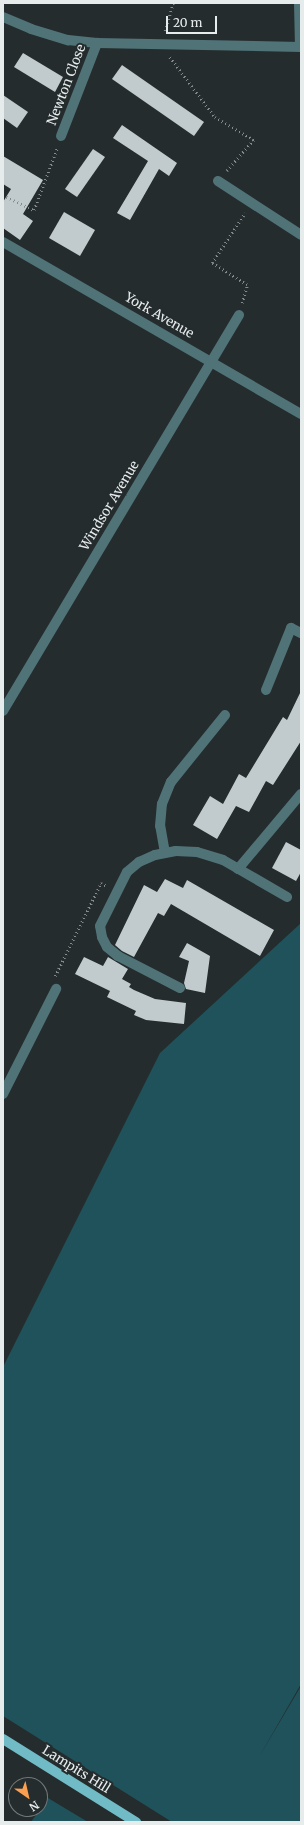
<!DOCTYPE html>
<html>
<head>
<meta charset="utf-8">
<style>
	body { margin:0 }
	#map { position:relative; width:304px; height:1825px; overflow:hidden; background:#252c2d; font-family:Merriweather,serif }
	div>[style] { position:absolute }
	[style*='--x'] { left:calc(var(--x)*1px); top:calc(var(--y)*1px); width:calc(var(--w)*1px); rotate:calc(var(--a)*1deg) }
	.green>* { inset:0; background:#1f525a }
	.building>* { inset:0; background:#c1cacc }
	.path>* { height:2.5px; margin-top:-1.25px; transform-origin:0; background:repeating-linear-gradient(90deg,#858b8c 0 1px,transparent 0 4px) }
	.minor>* { height:10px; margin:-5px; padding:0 5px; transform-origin:5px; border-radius:5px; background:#507378 }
	.major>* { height:10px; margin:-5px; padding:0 5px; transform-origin:5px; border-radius:5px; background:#70bbc6 }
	span { translate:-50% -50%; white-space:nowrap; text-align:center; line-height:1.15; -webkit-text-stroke:4px #252c2d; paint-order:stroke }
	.street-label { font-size:13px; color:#e6ebec }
	.frame { position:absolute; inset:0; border:4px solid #e6ebec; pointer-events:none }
	.north { position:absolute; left:8px; top:1777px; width:40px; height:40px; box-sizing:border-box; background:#252c2d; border:1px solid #727879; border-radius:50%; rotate:146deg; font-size:11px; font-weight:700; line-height:16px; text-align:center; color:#e6ebec }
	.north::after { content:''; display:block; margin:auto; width:14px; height:18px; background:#fb9e50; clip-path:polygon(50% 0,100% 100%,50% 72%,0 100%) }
	.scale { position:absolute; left:166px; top:16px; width:51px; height:18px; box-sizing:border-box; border:2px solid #e6ebec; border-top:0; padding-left:5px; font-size:12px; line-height:14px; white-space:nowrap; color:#e6ebec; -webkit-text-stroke:3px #252c2d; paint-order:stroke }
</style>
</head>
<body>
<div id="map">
	<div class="green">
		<i style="clip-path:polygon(301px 923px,301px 1684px,259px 1757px,301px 1686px,301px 1822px,172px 1822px,3px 1716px,3px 1367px,160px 1053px)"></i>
		<i style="clip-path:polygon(48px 1798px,88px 1822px,31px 1822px)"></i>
	</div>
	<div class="building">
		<i style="clip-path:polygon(23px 53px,63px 77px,55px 92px,14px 67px)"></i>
		<i style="clip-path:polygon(122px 65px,204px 122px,194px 136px,112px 79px)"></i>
		<i style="clip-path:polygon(3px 95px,28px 112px,17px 128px,3px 118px)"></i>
		<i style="clip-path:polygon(122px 125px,177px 163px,169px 176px,159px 169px,130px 220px,117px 213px,148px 161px,113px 138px)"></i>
		<i style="clip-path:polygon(93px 149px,105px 157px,77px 197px,65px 189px)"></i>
		<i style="clip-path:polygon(3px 156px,43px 180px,23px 214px,33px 221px,20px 240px,3px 228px,3px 202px,11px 189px,3px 184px)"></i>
		<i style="clip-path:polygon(64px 212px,95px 230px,80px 256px,49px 238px)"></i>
		<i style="clip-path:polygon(301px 691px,301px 741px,273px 785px,266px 781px,249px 812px,236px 806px,217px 839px,193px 825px,210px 796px,223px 804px,239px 774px,246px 778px,283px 717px,287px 720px)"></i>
		<i style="clip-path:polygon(286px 842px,301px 850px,301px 872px,296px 881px,272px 868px)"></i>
		<i style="clip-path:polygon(165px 879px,183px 888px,187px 880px,274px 930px,260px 956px,171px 904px,164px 916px,158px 913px,134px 957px,122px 951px,115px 945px,144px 885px,157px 892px)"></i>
		<i style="clip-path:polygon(187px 943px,210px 956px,205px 993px,186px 989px,184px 983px,189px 961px,179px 957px)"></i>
		<i style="clip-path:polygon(84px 957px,103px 966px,108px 957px,128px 969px,122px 979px,131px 984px,129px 987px,134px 990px,155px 999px,186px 1003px,184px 1024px,146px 1020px,134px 1015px,136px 1011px,107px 997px,110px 991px,75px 974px)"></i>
	</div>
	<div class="path">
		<i style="--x:165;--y:31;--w:29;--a:-74"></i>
		<i style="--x:170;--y:57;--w:75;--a:53.1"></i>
		<i style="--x:215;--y:117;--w:45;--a:30.5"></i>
		<i style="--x:254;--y:140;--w:41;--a:131.1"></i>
		<i style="--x:3;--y:195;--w:34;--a:26"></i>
		<i style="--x:34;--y:210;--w:66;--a:-69.6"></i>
		<i style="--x:242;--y:303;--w:19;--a:-74"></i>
		<i style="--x:247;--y:285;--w:41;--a:-147.8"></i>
		<i style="--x:212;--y:263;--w:60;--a:-56.6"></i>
		<i style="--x:55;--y:976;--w:104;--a:-63.7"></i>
		<i style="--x:101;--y:883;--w:7;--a:27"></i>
	</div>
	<div class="minor">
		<i style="--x:299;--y:3;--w:44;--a:88.7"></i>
		<i style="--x:3;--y:17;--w:30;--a:23"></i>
		<i style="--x:31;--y:29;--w:39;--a:17"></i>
		<i style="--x:68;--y:40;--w:29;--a:6"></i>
		<i style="--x:97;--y:43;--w:204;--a:1.1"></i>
		<i style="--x:61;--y:136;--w:100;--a:-68.8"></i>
		<i style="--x:218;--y:181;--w:99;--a:33"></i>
		<i style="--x:3;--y:242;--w:344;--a:30"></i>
		<i style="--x:266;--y:690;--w:67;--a:-68"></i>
		<i style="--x:291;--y:628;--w:11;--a:27"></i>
		<i style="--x:3;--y:711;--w:461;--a:-59.2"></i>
		<i style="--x:165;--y:853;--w:27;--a:-100"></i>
		<i style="--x:160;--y:826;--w:22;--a:-85"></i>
		<i style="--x:162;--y:804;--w:24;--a:-68"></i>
		<i style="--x:171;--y:782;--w:86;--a:-51.1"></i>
		<i style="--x:238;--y:869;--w:98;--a:-50"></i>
		<i style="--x:180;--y:988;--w:70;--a:-152.7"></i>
		<i style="--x:118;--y:956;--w:14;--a:-141"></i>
		<i style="--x:107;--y:947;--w:11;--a:-117"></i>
		<i style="--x:102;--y:937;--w:11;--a:-100"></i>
		<i style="--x:100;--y:926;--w:60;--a:-63.4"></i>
		<i style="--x:127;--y:872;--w:16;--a:-40"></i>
		<i style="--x:139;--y:862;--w:17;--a:-24"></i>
		<i style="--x:155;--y:855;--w:21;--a:-11"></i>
		<i style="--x:176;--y:851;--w:21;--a:3"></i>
		<i style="--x:197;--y:852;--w:27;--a:17"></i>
		<i style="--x:223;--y:860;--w:74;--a:30"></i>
		<i style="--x:3;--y:1094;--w:118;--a:-63.2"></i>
	</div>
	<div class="major">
		<i style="--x:3;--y:1739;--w:157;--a:32"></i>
	</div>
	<div class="street-label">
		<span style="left:67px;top:85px;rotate:-69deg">Newton Close</span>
		<span style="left:159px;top:316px;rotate:30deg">York Avenue</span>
		<span style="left:110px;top:506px;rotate:-59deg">Windsor Avenue</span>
		<span style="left:76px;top:1770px;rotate:32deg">Lampits Hill</span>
	</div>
	<div class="frame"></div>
	<div class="north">N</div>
	<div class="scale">20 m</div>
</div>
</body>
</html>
